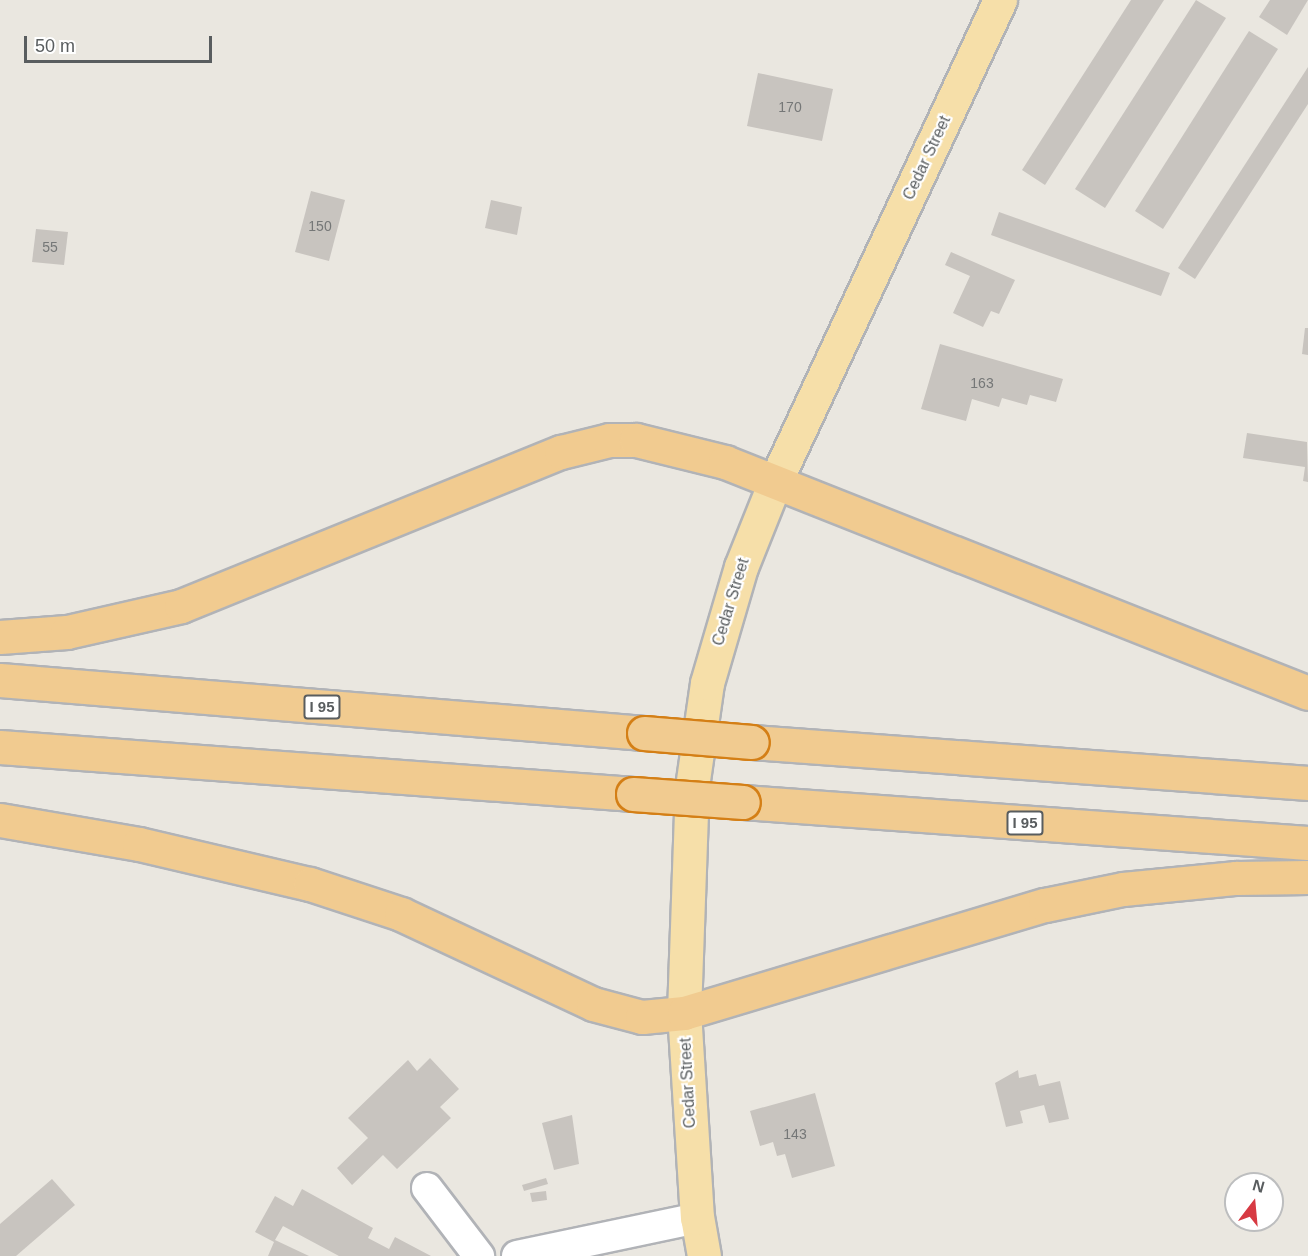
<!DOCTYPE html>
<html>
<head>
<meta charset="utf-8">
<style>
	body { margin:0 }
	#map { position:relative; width:1308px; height:1256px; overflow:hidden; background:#eae7e0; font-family:Arial,sans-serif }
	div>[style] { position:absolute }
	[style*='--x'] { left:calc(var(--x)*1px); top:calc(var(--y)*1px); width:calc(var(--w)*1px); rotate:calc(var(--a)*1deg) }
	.building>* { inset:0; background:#c8c4bf }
	.roads { filter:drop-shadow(2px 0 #b1b3b7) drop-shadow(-2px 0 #b1b3b7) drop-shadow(0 2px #b1b3b7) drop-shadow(0 -2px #b1b3b7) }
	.minor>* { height:30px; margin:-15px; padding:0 15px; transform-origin:15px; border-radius:15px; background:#fff }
	.major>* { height:33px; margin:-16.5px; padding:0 16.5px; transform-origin:16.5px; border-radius:16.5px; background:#f6dfa9 }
	.highway>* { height:33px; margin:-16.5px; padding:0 16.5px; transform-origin:16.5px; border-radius:16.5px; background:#f1cb90 }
	.bridges { filter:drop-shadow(2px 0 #d47f16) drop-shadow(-2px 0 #d47f16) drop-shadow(0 2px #d47f16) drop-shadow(0 -2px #d47f16) }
	.highway-bridge>* { height:33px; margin:-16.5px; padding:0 16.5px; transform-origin:16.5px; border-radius:16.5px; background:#f1cb90 }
	span { translate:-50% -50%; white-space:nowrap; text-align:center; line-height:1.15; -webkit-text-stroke:4.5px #fff; paint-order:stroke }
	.number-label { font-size:14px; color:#757777 }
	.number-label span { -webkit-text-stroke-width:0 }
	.shield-label span { padding:2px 4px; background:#fff; border:2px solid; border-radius:4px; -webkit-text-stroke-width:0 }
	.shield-label { font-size:15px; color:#595d5f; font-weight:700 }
	.street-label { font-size:16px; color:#595d5f }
	.north { position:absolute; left:1224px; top:1172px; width:60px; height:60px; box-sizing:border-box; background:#fff; border:2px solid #bdbebf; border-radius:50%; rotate:16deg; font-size:16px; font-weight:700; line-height:24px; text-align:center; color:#595d5f }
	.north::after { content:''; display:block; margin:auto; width:21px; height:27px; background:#d73a43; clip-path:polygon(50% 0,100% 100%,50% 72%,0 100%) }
	.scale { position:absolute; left:24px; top:36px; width:188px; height:27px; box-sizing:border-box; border:3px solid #595d5f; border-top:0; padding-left:8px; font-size:18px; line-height:21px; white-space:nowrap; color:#595d5f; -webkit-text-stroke:4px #fff; paint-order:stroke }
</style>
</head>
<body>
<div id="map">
	<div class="building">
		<i style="clip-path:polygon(1131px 0,1164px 0,1045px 185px,1022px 170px)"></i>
		<i style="clip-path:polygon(1196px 0,1226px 18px,1105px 208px,1075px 189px)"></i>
		<i style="clip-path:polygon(1270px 0,1308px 0,1287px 35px,1259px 17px)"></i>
		<i style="clip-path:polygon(1249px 31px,1278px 49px,1163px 229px,1135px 211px)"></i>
		<i style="clip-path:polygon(1308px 67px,1308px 104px,1195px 279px,1178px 268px)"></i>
		<i style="clip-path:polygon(758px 73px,833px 89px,822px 141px,747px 126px)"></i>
		<i style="clip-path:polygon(311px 191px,345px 200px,329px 261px,295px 252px)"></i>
		<i style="clip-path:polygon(491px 200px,522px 207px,517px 235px,485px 228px)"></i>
		<i style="clip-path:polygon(999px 212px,1170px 273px,1161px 296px,991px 235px)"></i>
		<i style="clip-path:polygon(36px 229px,68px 232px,64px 265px,32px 262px)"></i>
		<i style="clip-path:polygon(951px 252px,1015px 280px,999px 314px,991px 311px,983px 327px,953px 313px,970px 276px,945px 265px)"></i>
		<i style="clip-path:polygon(1305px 328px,1308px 328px,1308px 355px,1302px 354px)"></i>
		<i style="clip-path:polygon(940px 344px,1063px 379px,1056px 402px,1030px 395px,1027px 405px,1002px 398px,999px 407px,972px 399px,966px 421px,921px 409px)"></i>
		<i style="clip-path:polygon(1247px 433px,1307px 442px,1308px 482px,1303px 481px,1305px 467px,1243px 458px)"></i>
		<i style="clip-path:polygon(430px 1058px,459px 1089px,440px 1107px,451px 1118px,397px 1169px,383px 1155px,352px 1185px,337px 1168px,368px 1138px,348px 1118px,408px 1060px,417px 1071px)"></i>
		<i style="clip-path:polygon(1018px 1070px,1019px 1078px,1036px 1074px,1039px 1086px,1060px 1081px,1069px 1119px,1049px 1123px,1044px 1105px,1020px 1111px,1023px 1123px,1006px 1127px,995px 1083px)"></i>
		<i style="clip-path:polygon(815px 1093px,835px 1166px,792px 1178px,785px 1154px,777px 1156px,773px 1142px,760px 1146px,750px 1111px)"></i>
		<i style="clip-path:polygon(572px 1115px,579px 1164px,554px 1170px,542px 1123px)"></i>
		<i style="clip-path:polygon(546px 1178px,548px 1184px,524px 1191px,522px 1185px)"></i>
		<i style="clip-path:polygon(52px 1179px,75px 1205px,16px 1256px,0 1256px,0 1224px)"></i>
		<i style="clip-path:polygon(302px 1189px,373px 1228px,368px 1238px,389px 1249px,395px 1237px,431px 1256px,339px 1256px,283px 1226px,275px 1240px,309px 1256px,268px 1256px,274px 1242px,255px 1232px,275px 1196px,293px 1206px)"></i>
		<i style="clip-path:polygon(546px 1191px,547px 1200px,532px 1202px,530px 1193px)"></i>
	</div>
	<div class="roads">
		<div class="minor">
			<i style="--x:427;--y:1188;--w:86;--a:52.6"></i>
			<i style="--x:517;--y:1256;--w:184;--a:-11.9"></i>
		</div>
		<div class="major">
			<i style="--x:704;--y:1256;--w:39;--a:-100"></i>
			<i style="--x:697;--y:1218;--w:205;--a:-93.6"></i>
			<i style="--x:684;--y:1013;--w:226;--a:-88"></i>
			<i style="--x:692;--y:787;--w:105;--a:-81.8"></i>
			<i style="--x:707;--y:683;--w:121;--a:-73.7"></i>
			<i style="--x:741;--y:567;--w:92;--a:-68.2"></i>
			<i style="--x:775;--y:482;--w:532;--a:-64.98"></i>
		</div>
		<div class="highway">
			<i style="--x:0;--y:637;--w:67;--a:-4.3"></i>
			<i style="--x:67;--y:632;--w:117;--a:-12.8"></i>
			<i style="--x:181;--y:606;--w:410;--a:-22.1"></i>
			<i style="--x:561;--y:452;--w:49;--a:-14"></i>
			<i style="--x:609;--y:440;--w:27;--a:0"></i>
			<i style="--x:636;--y:440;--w:92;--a:13.9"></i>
			<i style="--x:725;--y:462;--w:627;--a:21.61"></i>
			<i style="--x:0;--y:680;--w:646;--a:4.7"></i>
			<i style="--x:752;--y:742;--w:558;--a:4.22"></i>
			<i style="--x:0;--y:747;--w:635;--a:4.25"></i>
			<i style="--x:743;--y:802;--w:566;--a:4.15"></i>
			<i style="--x:0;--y:820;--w:141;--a:9.8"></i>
			<i style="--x:139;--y:844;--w:176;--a:13.2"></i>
			<i style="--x:310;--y:884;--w:96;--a:18.2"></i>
			<i style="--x:401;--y:914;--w:212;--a:25.1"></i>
			<i style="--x:593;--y:1004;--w:51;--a:14.9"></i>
			<i style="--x:642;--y:1017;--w:42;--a:-5.4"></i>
			<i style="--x:684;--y:1013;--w:377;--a:-16.7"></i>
			<i style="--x:1045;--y:905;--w:80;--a:-11.6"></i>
			<i style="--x:1123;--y:889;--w:114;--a:-5.6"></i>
			<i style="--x:1236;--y:878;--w:72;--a:-0.8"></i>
		</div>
	</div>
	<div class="bridges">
		<div class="highway-bridge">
			<i style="--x:644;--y:733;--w:108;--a:4.8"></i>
			<i style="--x:633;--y:794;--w:110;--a:4.2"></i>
		</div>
	</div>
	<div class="number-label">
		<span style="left:790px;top:107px">170</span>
		<span style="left:320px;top:226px">150</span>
		<span style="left:50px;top:247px">55</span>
		<span style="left:982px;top:383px">163</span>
		<span style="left:795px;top:1134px">143</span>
	</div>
	<div class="shield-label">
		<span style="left:322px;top:707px">I 95</span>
		<span style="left:1025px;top:823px">I 95</span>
	</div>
	<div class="street-label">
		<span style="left:927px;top:158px;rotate:-65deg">Cedar Street</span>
		<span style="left:731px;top:602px;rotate:-73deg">Cedar Street</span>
		<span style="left:688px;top:1083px;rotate:-93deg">Cedar Street</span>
	</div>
	<div class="north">N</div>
	<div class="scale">50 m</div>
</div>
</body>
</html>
